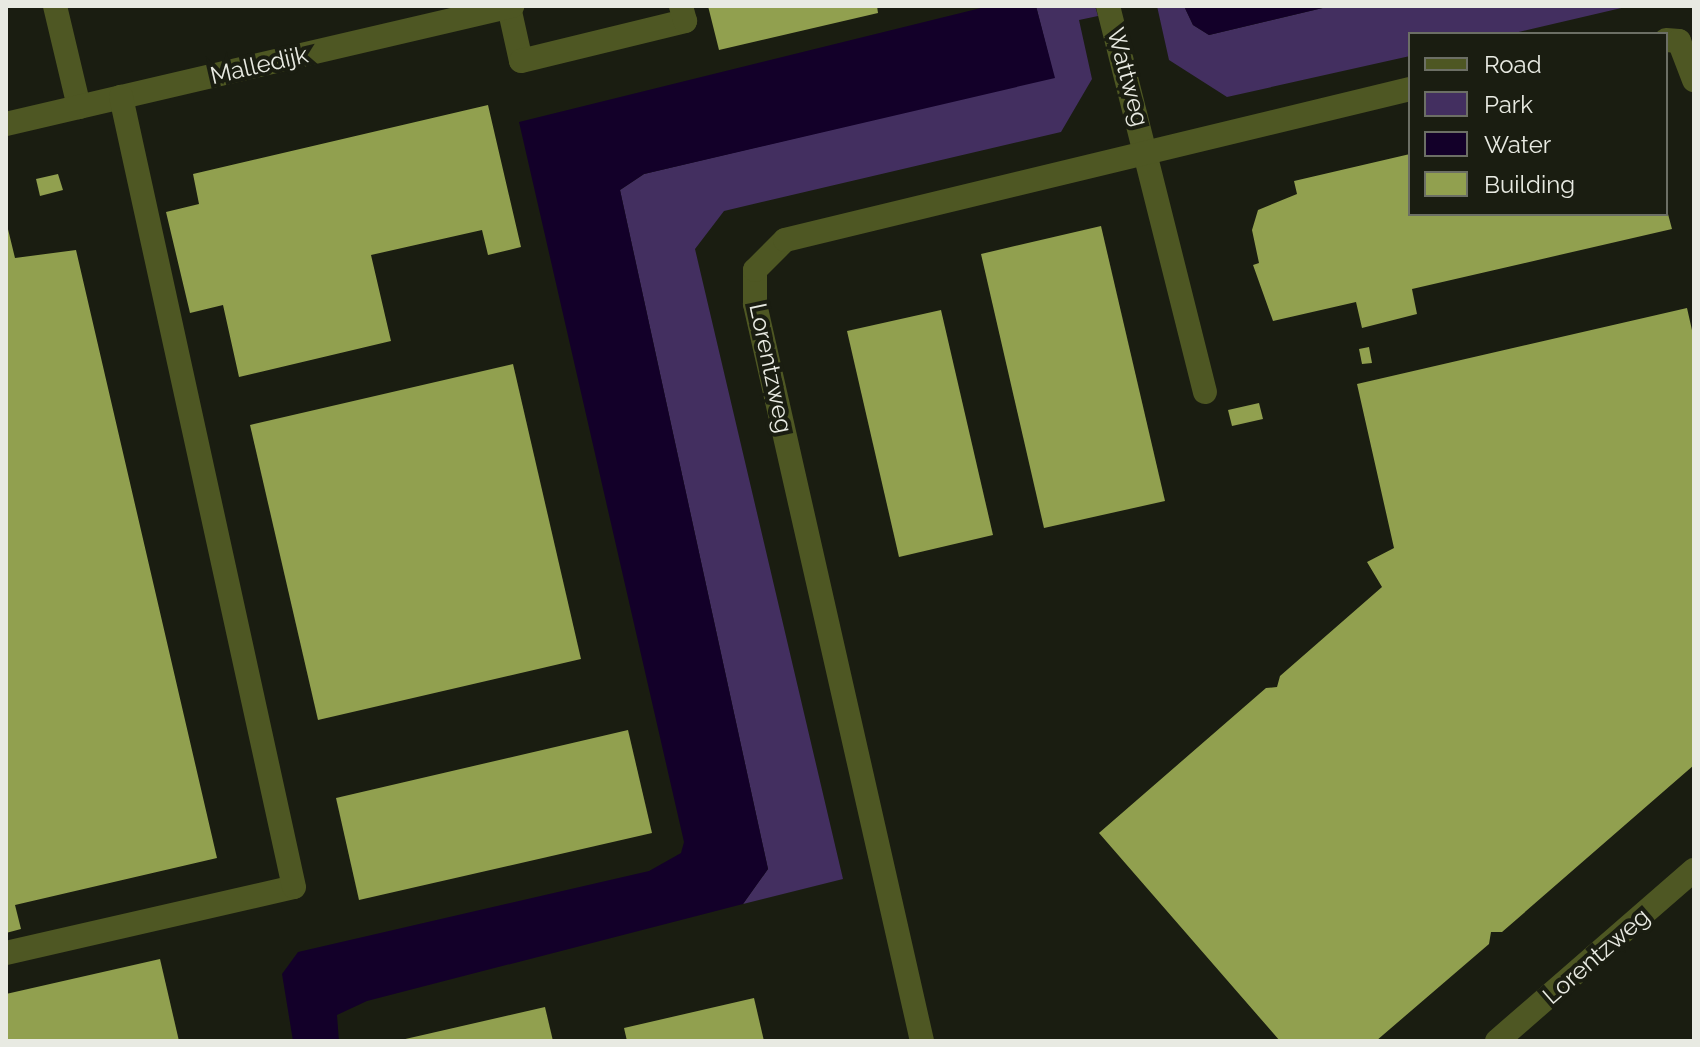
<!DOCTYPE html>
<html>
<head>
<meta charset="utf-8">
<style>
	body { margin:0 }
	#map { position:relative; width:1700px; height:1047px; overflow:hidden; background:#1a1d11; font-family:Raleway,sans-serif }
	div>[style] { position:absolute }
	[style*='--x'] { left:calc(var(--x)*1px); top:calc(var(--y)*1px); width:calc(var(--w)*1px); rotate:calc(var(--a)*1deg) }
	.green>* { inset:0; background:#432f60 }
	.water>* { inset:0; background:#130029 }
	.building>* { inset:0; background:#91a04f }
	.minor>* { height:24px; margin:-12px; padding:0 12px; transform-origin:12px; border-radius:12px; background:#4e5723 }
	span { translate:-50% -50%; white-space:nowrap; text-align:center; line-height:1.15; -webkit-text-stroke:8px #1a1d11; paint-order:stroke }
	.street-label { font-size:24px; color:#e8eae2 }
	.frame { position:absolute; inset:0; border:8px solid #e8eae2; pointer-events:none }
	.legend { position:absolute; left:1408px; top:32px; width:260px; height:184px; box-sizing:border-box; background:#1a1d11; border:2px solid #6c6f65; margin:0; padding:10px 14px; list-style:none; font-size:24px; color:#e8eae2 }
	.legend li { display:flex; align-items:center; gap:16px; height:40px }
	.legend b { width:40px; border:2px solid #6c6f65 }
</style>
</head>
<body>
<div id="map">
	<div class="green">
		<i style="clip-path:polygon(1036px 6px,1095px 6px,1098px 16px,1079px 20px,1092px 79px,1061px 132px,724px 211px,695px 249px,843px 879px,743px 904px,768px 869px,620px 190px,644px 174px,1054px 77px)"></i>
		<i style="clip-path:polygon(1157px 6px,1184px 6px,1193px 25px,1209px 35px,1331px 6px,1630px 6px,1510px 34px,1410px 34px,1410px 56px,1227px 97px,1169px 60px)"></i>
	</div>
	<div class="water">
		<i style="clip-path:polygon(989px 6px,1036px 6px,1055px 78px,644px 174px,620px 190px,768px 869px,743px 904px,367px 1001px,337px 1015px,339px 1041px,293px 1041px,282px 974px,298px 952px,649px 871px,681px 853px,684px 842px,519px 122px)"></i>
		<i style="clip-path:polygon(1184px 6px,1331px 6px,1209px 35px,1193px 25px)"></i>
	</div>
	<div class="building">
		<i style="clip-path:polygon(708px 6px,877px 6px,878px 13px,719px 50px)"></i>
		<i style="clip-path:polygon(488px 105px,521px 247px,488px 255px,482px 230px,371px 255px,391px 341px,239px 377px,223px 305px,190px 313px,166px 212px,199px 204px,193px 174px)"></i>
		<i style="clip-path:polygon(1410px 154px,1410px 214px,1668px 214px,1672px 229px,1412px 289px,1417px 314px,1362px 328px,1356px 302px,1273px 321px,1253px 265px,1259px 263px,1252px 230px,1258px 210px,1297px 194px,1294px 181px)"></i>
		<i style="clip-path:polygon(58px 174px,63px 190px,40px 196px,36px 179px)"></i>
		<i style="clip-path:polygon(7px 225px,15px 258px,76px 250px,217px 858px,15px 905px,21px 929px,6px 933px)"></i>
		<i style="clip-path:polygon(1101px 226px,1165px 501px,1044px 528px,981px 254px)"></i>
		<i style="clip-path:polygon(1687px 308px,1694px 339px,1694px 765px,1502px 932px,1491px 932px,1489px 944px,1376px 1041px,1280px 1041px,1099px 833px,1266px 688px,1277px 687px,1280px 676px,1382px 587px,1367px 562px,1394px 548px,1357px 384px)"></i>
		<i style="clip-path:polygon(941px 310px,993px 535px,899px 557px,847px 331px)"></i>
		<i style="clip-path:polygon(1369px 347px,1372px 363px,1362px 364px,1359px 349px)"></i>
		<i style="clip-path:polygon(513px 364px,581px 659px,318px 720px,250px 425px)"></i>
		<i style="clip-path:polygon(1259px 403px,1263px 419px,1232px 426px,1228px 410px)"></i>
		<i style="clip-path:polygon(628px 730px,652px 833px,359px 900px,336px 798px)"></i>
		<i style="clip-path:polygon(160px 959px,179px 1041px,6px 1041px,6px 994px)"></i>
		<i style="clip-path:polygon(754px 998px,764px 1041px,627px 1041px,624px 1028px)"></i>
		<i style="clip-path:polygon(545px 1007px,553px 1041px,402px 1041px,401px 1040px)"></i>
	</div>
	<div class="minor">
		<i style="--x:55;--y:6;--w:104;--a:76.6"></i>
		<i style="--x:1108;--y:6;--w:398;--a:75.9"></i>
		<i style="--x:509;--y:7;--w:55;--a:77.5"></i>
		<i style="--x:521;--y:61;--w:169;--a:-13.7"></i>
		<i style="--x:685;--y:21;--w:16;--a:-105"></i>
		<i style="--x:1666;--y:40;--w:13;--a:4"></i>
		<i style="--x:1679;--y:41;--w:42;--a:69"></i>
		<i style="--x:6;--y:124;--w:520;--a:-13.13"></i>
		<i style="--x:6;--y:953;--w:295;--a:-12.9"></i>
		<i style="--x:294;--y:887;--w:809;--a:-102.35"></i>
		<i style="--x:922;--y:1041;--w:756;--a:-102.77"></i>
		<i style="--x:755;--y:304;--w:34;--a:-90"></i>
		<i style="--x:755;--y:270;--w:42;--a:-45"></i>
		<i style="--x:785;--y:240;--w:643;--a:-13.58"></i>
		<i style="--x:1497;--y:1041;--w:261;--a:-41"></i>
	</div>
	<div class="street-label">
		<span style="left:259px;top:65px;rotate:-13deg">Malledijk</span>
		<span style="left:1128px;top:77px;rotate:75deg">Wattweg</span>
		<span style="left:771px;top:368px;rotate:78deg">Lorentzweg</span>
		<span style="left:1596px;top:956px;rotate:-41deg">Lorentzweg</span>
	</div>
	<div class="frame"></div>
	<ul class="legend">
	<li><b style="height:10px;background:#4e5723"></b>Road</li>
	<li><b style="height:22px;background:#432f60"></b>Park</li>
	<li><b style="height:22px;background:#130029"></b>Water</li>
	<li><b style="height:22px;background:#91a04f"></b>Building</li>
	</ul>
</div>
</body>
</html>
